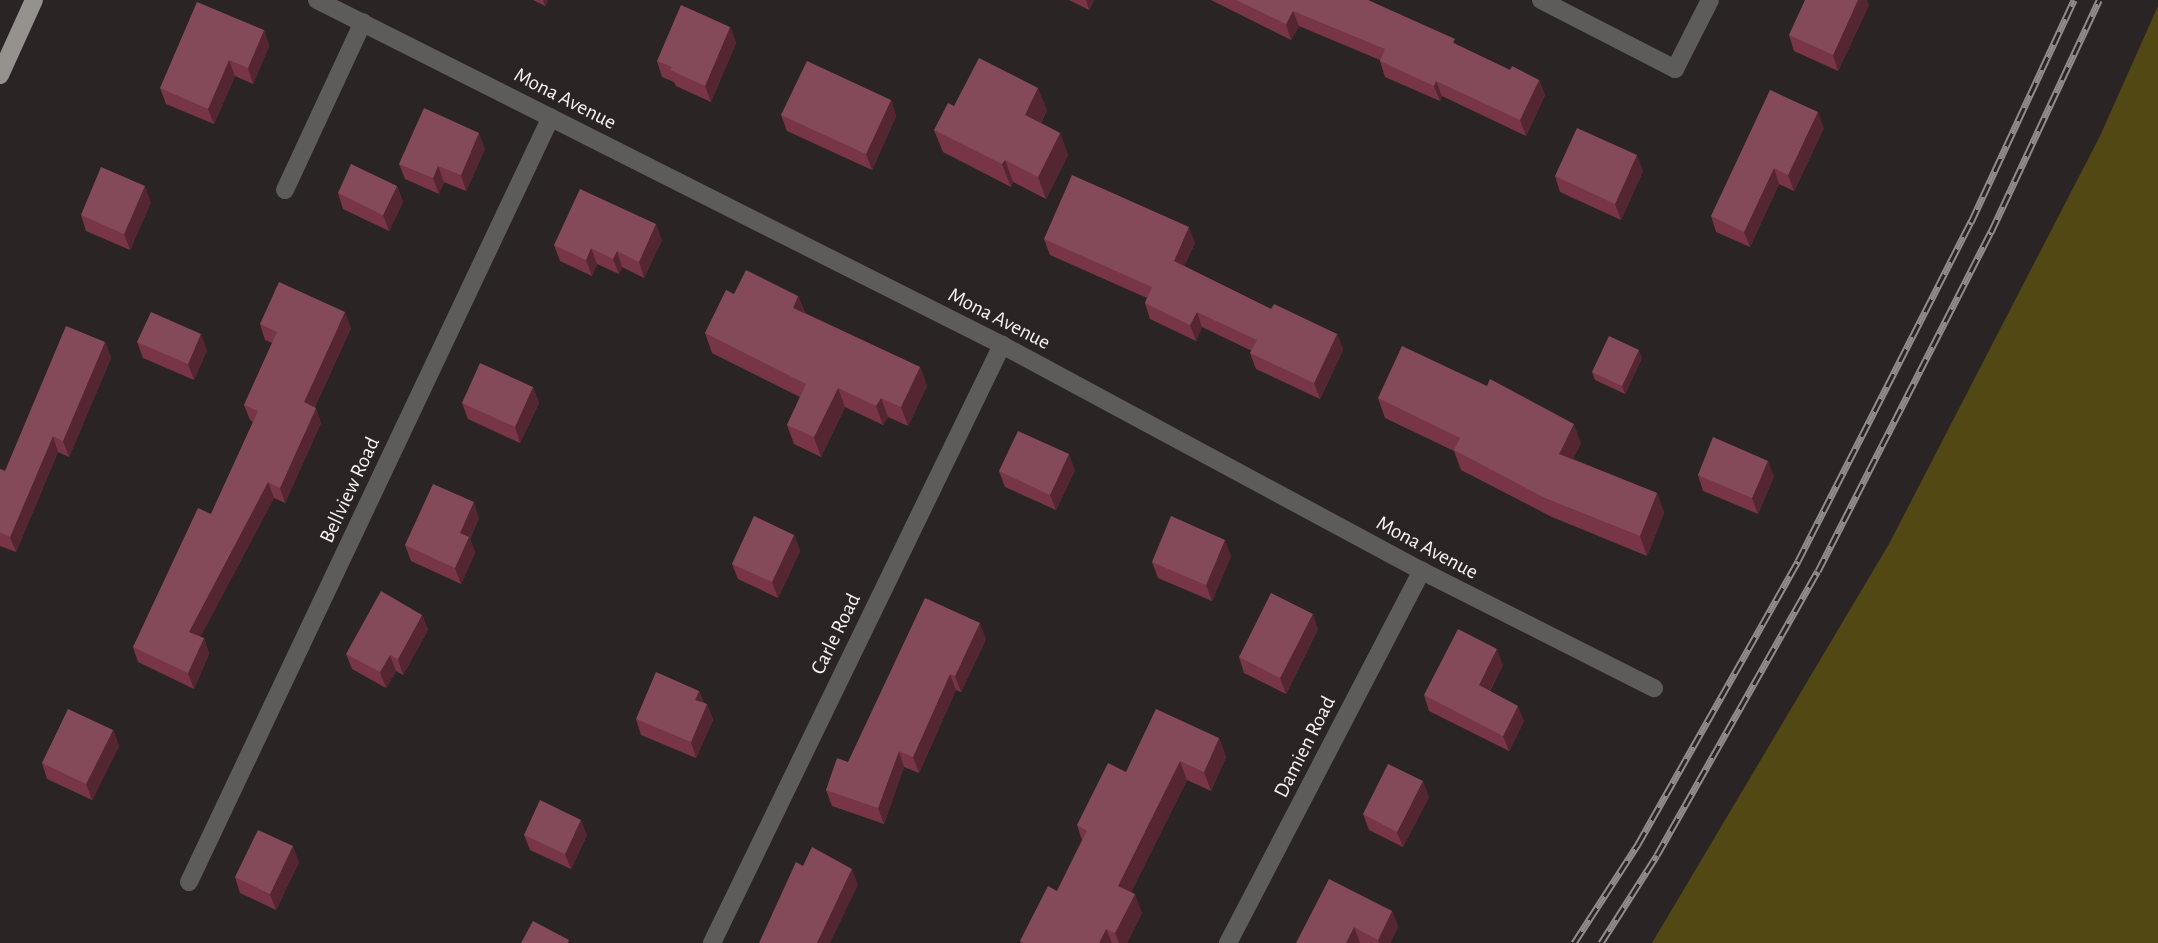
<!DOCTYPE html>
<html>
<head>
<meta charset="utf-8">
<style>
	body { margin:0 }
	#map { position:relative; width:2158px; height:943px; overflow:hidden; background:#2a2524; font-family:"Alegreya Sans",sans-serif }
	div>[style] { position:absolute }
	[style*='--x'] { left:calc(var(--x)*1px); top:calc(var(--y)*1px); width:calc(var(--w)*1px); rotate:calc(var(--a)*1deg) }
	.green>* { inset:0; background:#514813 }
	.minor>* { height:18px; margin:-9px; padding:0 9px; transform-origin:9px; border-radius:9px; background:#5e5c5b }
	.major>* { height:18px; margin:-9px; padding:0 9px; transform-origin:9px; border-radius:9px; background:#95928e }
	.rail>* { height:7px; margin-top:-3.5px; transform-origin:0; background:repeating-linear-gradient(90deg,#2a2524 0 14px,#908c8b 0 28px); box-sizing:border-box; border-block:2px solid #908c8b }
	.wall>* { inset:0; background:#783546 }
	.shaded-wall>* { inset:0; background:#532631 }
	.building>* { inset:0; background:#854a59 }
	span { translate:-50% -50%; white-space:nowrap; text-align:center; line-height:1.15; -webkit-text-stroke:6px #2a2524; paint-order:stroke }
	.street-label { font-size:21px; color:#f7f4f3 }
</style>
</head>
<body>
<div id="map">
	<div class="green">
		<i style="clip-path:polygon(2158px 6px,2158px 943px,1652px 943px,1889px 544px,2100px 136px)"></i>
	</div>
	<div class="minor">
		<i style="--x:317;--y:0;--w:767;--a:26.73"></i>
		<i style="--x:1002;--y:345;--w:477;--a:28.3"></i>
		<i style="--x:1422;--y:571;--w:260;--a:26.8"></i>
		<i style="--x:1541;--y:0;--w:151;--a:27.2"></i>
		<i style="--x:1675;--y:69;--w:77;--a:-63.1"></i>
		<i style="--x:285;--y:190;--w:185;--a:-65.1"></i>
		<i style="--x:189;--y:882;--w:846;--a:-64.68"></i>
		<i style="--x:712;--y:943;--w:665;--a:-64.13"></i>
		<i style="--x:1228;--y:943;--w:420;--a:-62.5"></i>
	</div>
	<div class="major">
		<i style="--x:0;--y:75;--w:82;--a:-65.6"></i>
	</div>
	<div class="rail">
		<i style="--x:1574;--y:943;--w:118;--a:-57.1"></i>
		<i style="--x:1638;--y:844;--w:325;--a:-60.5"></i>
		<i style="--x:1798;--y:561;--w:381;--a:-63"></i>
		<i style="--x:1971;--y:222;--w:245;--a:-65.1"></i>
		<i style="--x:1601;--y:943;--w:104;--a:-57.5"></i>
		<i style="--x:1657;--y:855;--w:326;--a:-60.5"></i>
		<i style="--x:1818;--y:571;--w:381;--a:-63"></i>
		<i style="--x:1991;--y:232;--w:256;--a:-65"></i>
	</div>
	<div class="wall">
		<i style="clip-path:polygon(533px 0,548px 0,545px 6px)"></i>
		<i style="clip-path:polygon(1069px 0,1094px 0,1089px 10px)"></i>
		<i style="clip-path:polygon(1211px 0,1368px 0,1458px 45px,1510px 70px,1539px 80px,1545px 95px,1526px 136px,1442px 96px,1440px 101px,1385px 77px,1380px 61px,1380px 60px,1299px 26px,1291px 40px)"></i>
		<i style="clip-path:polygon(1869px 5px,1838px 71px,1794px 51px,1789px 35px)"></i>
		<i style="clip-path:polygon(730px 27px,736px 43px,711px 102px,676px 86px,674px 82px,662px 77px,657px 61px)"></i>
		<i style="clip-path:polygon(264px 30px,269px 46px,253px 84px,235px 76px,214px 124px,166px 104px,160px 88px)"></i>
		<i style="clip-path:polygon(891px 100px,896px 116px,872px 170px,787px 131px,781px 115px)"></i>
		<i style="clip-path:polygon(954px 106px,1047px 110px,1041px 123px,1060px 133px,1068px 155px,1046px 199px,1013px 182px,1011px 187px,943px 152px,934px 130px)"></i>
		<i style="clip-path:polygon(1824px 128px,1794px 191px,1779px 184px,1750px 247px,1716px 232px,1711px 216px)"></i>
		<i style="clip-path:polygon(485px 149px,466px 191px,444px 182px,439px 194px,405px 179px,399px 164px)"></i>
		<i style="clip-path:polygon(1643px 171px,1621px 220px,1560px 192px,1555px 176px)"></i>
		<i style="clip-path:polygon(397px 186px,403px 202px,389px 231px,343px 209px,338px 193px)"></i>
		<i style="clip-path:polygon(151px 202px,130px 250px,86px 231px,81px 215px)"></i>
		<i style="clip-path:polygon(1044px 239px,1195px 243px,1184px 266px,1271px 309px,1337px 334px,1343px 350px,1320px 399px,1256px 369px,1250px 353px,1252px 351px,1202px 327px,1196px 341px,1150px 319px,1145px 303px,1147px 298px,1050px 255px)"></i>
		<i style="clip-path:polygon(662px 240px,644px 278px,622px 267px,619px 274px,597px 264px,592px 276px,560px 261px,554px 245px)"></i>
		<i style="clip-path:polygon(734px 294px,798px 296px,805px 313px,920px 367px,927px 386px,908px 426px,888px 417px,883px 425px,845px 407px,821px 457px,794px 444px,787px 425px,800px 397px,712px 353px,705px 333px)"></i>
		<i style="clip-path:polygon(260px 324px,351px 328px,315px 407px,321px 423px,285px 503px,274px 498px,200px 637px,204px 638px,209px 654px,194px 689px,138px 662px,133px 647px,211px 514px,253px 422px,250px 420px,244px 405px,272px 343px,265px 340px)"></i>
		<i style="clip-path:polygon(105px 342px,111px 358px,69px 457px,58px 452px,16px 552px,0 546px,0 469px,5px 471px)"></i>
		<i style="clip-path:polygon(137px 342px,207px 350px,194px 380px,143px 358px)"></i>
		<i style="clip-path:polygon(1642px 358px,1625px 394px,1595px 380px,1592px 372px)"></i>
		<i style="clip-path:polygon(533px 387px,539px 403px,520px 443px,468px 419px,462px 403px)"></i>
		<i style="clip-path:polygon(1378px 398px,1581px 443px,1573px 459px,1657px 493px,1664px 513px,1647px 556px,1552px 517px,1461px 470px,1454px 451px,1385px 418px)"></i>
		<i style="clip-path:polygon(1075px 470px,1056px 510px,1005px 487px,999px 471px)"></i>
		<i style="clip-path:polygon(1698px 475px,1774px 476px,1758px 514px,1703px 491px)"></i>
		<i style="clip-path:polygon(479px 518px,470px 539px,475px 553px,461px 584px,411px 561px,405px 545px)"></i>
		<i style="clip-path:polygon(794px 535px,800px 551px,778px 598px,738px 579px,732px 564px)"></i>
		<i style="clip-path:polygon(1231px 556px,1212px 601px,1158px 578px,1152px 562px)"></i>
		<i style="clip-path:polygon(422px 615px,428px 630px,403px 675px,396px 671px,386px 688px,352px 669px,346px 654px)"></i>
		<i style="clip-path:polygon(1318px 629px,1286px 694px,1244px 673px,1239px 657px)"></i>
		<i style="clip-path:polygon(986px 639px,961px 692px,956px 690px,919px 773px,904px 767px,884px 824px,832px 806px,826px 790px,848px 762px)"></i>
		<i style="clip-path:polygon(1503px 665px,1490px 691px,1524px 721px,1509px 751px,1429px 711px,1424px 695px)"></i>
		<i style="clip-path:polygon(699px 691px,704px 703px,707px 704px,713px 720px,696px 758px,641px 735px,636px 719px)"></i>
		<i style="clip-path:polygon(113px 730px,119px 746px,92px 800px,47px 779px,42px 763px)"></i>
		<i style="clip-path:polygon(1219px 738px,1226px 757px,1211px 791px,1187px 780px,1131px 892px,1142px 913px,1127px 943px,1021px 943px,1020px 941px,1057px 891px,1082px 840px,1077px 825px,1126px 772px)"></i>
		<i style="clip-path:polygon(1429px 797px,1403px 847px,1369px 830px,1363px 814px)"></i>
		<i style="clip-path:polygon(524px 835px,587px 835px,571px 869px,530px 850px)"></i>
		<i style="clip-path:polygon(299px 862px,276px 910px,240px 893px,235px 877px)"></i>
		<i style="clip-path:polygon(1392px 911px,1398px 927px,1390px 943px,1296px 943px)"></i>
	</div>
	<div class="shaded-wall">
		<i style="clip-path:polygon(543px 0,548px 0,545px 6px)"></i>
		<i style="clip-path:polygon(1086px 0,1094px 0,1089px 10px)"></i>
		<i style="clip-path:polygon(1858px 0,1867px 0,1869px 5px,1838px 71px,1833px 55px)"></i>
		<i style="clip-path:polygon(1293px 11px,1299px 26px,1291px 40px,1286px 24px)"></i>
		<i style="clip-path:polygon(730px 27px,736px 43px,711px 102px,705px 86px)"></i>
		<i style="clip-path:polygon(264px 30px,269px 46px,253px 84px,248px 68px)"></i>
		<i style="clip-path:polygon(229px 60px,235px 76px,214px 124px,208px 109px)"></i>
		<i style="clip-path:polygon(1539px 80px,1545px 95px,1526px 136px,1520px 120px)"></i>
		<i style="clip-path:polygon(1436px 81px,1442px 96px,1440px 101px,1434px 86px)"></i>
		<i style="clip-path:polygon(1038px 88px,1047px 110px,1033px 137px,1025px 115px)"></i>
		<i style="clip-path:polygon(891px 100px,896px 116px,872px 170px,866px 154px)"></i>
		<i style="clip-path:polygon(1818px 112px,1824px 128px,1794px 191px,1788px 175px)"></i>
		<i style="clip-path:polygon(479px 133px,485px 149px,466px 191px,461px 175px)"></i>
		<i style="clip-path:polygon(1060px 133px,1068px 155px,1046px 199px,1038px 177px)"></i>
		<i style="clip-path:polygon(1637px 155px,1643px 171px,1621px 220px,1615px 204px)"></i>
		<i style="clip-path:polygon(1005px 160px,1013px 182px,1011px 187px,1002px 164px)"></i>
		<i style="clip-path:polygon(438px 166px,444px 182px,439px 194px,433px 178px)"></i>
		<i style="clip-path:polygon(1774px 168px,1779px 184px,1750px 247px,1744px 232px)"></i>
		<i style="clip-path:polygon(145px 186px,151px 202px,130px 250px,124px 234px)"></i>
		<i style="clip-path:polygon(397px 186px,403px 202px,389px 231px,383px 215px)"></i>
		<i style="clip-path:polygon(656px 224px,662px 240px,644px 278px,639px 262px)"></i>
		<i style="clip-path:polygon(1189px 227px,1195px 243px,1180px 276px,1174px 261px)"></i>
		<i style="clip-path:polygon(591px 248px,597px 264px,592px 276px,586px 260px)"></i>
		<i style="clip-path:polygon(617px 251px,622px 267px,619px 274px,613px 259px)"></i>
		<i style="clip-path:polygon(798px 296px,805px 315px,793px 308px)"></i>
		<i style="clip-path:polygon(345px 312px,351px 328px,310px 418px,304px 402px)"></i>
		<i style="clip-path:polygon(1197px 312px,1202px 327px,1196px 341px,1190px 325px)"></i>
		<i style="clip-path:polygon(201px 334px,207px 350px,194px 380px,188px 364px)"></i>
		<i style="clip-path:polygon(1337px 334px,1343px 350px,1320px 399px,1314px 383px)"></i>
		<i style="clip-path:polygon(105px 342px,111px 358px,69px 457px,63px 441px)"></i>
		<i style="clip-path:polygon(1639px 350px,1642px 358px,1625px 394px,1622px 386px)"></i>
		<i style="clip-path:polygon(920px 367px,927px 386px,908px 426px,901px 407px)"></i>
		<i style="clip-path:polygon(533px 387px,539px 403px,520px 443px,515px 427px)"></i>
		<i style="clip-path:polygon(838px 388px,845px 407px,821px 457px,814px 437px)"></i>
		<i style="clip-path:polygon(881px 398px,888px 417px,883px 425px,876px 406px)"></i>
		<i style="clip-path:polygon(316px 408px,321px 423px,285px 503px,280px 488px)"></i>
		<i style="clip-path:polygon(1574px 424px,1581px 443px,1566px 473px,1559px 454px)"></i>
		<i style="clip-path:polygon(53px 436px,58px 452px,16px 552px,10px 537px)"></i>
		<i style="clip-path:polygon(1069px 454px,1075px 470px,1056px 510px,1050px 495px)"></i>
		<i style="clip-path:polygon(1768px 461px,1774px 476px,1758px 514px,1752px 498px)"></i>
		<i style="clip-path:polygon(268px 482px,274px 498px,195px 647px,189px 632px)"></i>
		<i style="clip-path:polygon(1657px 493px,1664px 513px,1647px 556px,1640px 536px)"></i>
		<i style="clip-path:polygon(474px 502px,479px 518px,470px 539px,475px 553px,461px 584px,455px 568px,460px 533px)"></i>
		<i style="clip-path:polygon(794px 535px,800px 551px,778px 598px,772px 582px)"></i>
		<i style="clip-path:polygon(1225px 540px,1231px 556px,1212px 601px,1206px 585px)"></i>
		<i style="clip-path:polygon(1313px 614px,1318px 629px,1286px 694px,1280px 678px)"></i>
		<i style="clip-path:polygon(422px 615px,428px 630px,403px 675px,398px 659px)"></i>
		<i style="clip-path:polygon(980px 623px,986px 639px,961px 692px,955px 676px)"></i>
		<i style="clip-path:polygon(204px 638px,209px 654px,194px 689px,188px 673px)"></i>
		<i style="clip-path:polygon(1497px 649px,1503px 665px,1484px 701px,1479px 685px)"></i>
		<i style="clip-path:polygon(390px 655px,396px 671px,386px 688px,380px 672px)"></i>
		<i style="clip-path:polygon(950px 674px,956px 690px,919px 773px,913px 757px)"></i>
		<i style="clip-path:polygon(699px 691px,705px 707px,695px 700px)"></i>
		<i style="clip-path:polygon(707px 704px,713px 720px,696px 758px,691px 742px)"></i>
		<i style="clip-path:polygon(1518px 706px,1524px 721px,1509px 751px,1503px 736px)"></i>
		<i style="clip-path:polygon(113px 730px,119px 746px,92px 800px,86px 784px)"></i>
		<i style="clip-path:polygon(1219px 738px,1226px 757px,1211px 791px,1204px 772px)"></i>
		<i style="clip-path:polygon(899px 751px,904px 767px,884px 824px,878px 808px)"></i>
		<i style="clip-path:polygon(1180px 761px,1187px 780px,1125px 905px,1118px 886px)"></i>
		<i style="clip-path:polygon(1423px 781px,1429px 797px,1403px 847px,1397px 832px)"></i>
		<i style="clip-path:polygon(581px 820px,587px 835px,571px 869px,565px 854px)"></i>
		<i style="clip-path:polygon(293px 846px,299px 862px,276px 910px,270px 894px)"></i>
		<i style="clip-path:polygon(852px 869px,858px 885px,830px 943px,817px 943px)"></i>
		<i style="clip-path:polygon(1135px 894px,1142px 913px,1127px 943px,1119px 943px,1115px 933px)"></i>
		<i style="clip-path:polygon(1392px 911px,1398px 927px,1390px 943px,1379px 943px,1378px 940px)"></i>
		<i style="clip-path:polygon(1354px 927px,1360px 943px,1346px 943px)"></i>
		<i style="clip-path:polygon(1106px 929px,1112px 943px,1099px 943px)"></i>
	</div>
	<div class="building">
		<i style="clip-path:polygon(1236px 0,1368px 0,1455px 39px,1453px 43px,1510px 70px,1512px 66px,1539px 80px,1520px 120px,1436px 81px,1434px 86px,1380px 61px,1385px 49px,1293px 11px,1286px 24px)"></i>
		<i style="clip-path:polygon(1805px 0,1858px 0,1833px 55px,1789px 35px)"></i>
		<i style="clip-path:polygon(197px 2px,264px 30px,248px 68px,229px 60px,208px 109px,160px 88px)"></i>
		<i style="clip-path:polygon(681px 5px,730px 27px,705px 86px,670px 70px,672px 67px,657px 61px)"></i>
		<i style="clip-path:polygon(979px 58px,1038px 88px,1025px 115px,1060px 133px,1038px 177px,1005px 160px,1002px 164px,934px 130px,948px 103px,954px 106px)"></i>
		<i style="clip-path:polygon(807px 61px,891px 100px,866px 154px,781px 115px)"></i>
		<i style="clip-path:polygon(1770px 90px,1818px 112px,1788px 175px,1774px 168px,1744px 232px,1711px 216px)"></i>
		<i style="clip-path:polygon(424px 108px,479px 133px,461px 175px,438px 166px,433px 178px,399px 164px)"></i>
		<i style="clip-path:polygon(1577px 128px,1637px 155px,1615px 204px,1555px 176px)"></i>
		<i style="clip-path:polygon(351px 164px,397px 186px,383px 215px,338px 193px)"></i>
		<i style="clip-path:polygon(101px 167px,145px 186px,124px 234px,81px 215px)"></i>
		<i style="clip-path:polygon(1072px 175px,1189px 227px,1174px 261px,1271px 309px,1274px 304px,1337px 334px,1314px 383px,1250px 353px,1257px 340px,1197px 312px,1190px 325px,1145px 303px,1152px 287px,1044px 239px)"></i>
		<i style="clip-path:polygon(580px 189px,656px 224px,639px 262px,617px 251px,613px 259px,591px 248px,586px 260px,554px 245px)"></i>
		<i style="clip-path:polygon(746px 270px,798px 296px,793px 308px,920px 367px,901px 407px,881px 398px,876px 406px,838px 388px,814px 437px,787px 425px,806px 384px,705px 333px,726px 290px,734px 294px)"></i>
		<i style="clip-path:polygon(279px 282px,345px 312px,304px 402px,316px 408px,280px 488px,268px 482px,189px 632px,204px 638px,188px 673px,133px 647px,198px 508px,211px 514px,258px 411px,244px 405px,277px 332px,260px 324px)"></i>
		<i style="clip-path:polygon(151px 312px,201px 334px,188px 364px,137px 342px)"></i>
		<i style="clip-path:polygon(66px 326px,105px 342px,63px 441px,53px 436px,10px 537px,0 532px,0 469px,5px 471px)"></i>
		<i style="clip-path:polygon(1609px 336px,1639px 350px,1622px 386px,1592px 372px)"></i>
		<i style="clip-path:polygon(1402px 346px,1487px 386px,1490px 379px,1574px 424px,1559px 454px,1657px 493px,1640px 536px,1545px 498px,1454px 450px,1460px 438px,1378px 398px)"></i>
		<i style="clip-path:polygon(480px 363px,533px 387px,515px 427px,462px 403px)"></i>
		<i style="clip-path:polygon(1018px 431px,1069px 454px,1050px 495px,999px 471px)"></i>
		<i style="clip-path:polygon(1713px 437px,1768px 461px,1752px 498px,1698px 475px)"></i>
		<i style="clip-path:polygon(433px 484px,474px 502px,460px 533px,469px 537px,455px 568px,405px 545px)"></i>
		<i style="clip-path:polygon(754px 516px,794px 535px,772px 582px,732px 564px)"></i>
		<i style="clip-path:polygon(1171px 516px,1225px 540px,1206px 585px,1152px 562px)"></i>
		<i style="clip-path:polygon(381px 591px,422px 615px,398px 659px,390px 655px,380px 672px,346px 654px)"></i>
		<i style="clip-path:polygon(1271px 593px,1313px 614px,1280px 678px,1239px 657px)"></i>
		<i style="clip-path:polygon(925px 598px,980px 623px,955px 676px,950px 674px,913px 757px,899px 751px,878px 808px,826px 790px,837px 758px,848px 762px)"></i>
		<i style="clip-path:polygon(1458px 629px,1497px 649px,1479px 685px,1518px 706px,1503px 736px,1424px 695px)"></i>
		<i style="clip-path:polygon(656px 672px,699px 691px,695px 700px,707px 704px,691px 742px,636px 719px)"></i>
		<i style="clip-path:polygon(68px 709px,113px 730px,86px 784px,42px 763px)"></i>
		<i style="clip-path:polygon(1156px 709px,1219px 738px,1204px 772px,1180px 761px,1118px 886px,1135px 894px,1115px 933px,1106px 929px,1099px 943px,1024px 943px,1020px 941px,1048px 886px,1057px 891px,1087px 831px,1077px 825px,1108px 763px,1126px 772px)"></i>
		<i style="clip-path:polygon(1388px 764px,1423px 781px,1397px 832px,1363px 814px)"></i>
		<i style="clip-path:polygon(540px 800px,581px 820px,565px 854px,524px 835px)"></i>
		<i style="clip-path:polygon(258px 830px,293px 846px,270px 894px,235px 877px)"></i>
		<i style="clip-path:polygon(812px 847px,852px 869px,817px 943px,759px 943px,796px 862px,803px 866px)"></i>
		<i style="clip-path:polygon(1329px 879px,1392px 911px,1378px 940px,1354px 927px,1346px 943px,1296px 943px)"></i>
		<i style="clip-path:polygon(533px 921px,569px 940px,568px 943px,521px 943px)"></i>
	</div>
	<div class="street-label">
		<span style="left:565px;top:99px;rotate:27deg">Mona Avenue</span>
		<span style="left:999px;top:319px;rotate:27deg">Mona Avenue</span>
		<span style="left:350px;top:490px;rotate:-65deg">Bellview Road</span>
		<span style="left:1427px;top:548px;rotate:28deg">Mona Avenue</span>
		<span style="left:836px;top:634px;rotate:-64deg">Carle Road</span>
		<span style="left:1305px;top:747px;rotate:-63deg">Damien Road</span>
	</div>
</div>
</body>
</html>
